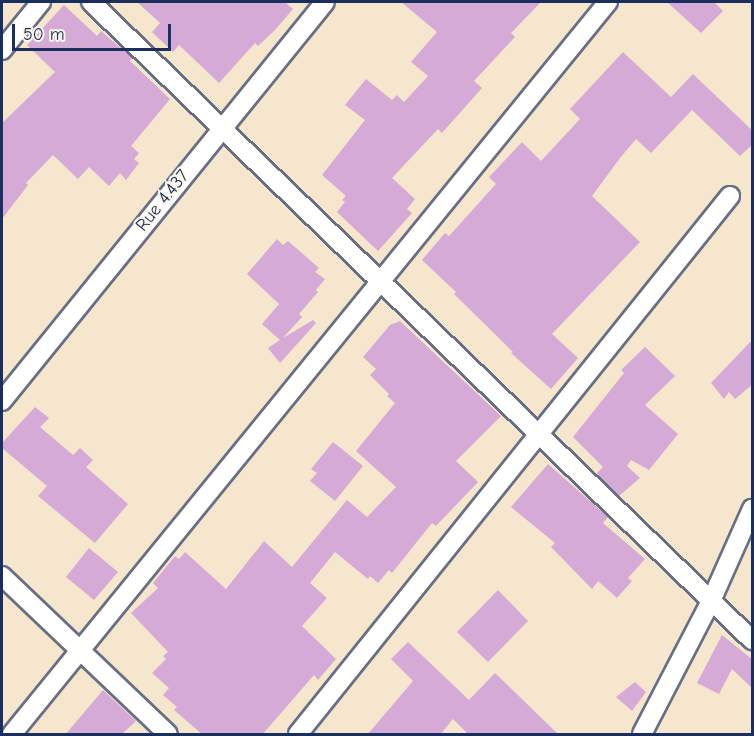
<!DOCTYPE html>
<html>
<head>
<meta charset="utf-8">
<style>
	body { margin:0 }
	#map { position:relative; width:754px; height:736px; overflow:hidden; background:#f6e6ce; font-family:"Comic Neue",sans-serif }
	div>[style] { position:absolute }
	[style*='--x'] { left:calc(var(--x)*1px); top:calc(var(--y)*1px); width:calc(var(--w)*1px); rotate:calc(var(--a)*1deg) }
	.building>* { inset:0; background:#d6aad7 }
	.roads { filter:drop-shadow(2px 0 #686f85) drop-shadow(-2px 0 #686f85) drop-shadow(0 2px #686f85) drop-shadow(0 -2px #686f85) }
	.minor>* { height:18px; margin:-9px; padding:0 9px; transform-origin:9px; border-radius:9px; background:#fff }
	span { translate:-50% -50%; white-space:nowrap; text-align:center; line-height:1.15; -webkit-text-stroke:4.5px #fbf7ec; paint-order:stroke }
	.street-label { font-size:18px; color:#1b2f5e }
	.frame { position:absolute; inset:0; border:3px solid #1b2f5e; pointer-events:none }
	.scale { position:absolute; left:12px; top:24px; width:159px; height:27px; box-sizing:border-box; border:3px solid #1b2f5e; border-top:0; padding-left:8px; font-size:18px; line-height:21px; white-space:nowrap; color:#1b2f5e; -webkit-text-stroke:4px #fbf7ec; paint-order:stroke }
</style>
</head>
<body>
<div id="map">
	<div class="building">
		<i style="clip-path:polygon(137px 2px,285px 2px,293px 9px,275px 30px,258px 46px,255px 43px,219px 83px,179px 45px,173px 52px,152px 32px,160px 23px)"></i>
		<i style="clip-path:polygon(401px 2px,541px 2px,511px 33px,515px 37px,474px 81px,482px 88px,442px 133px,438px 129px,392px 178px,415px 199px,407px 209px,412px 213px,378px 251px,337px 212px,345px 202px,342px 200px,346px 196px,322px 175px,365px 120px,345px 105px,366px 79px,392px 100px,397px 95px,404px 102px,428px 76px,411px 62px,437px 32px)"></i>
		<i style="clip-path:polygon(667px 2px,714px 2px,723px 11px,701px 33px)"></i>
		<i style="clip-path:polygon(64px 5px,97px 36px,101px 31px,132px 58px,130px 61px,170px 99px,131px 146px,139px 153px,134px 159px,139px 163px,126px 180px,120px 173px,109px 186px,89px 167px,78px 179px,53px 155px,26px 183px,28px 185px,2px 219px,2px 123px,55px 72px,27px 45px)"></i>
		<i style="clip-path:polygon(623px 52px,671px 97px,693px 74px,753px 131px,753px 144px,740px 156px,692px 110px,651px 153px,636px 139px,620px 158px,592px 196px,640px 242px,552px 334px,578px 358px,551px 389px,511px 353px,513px 352px,454px 294px,456px 292px,422px 260px,445px 233px,449px 236px,496px 184px,489px 177px,522px 142px,541px 161px,580px 119px,570px 109px)"></i>
		<i style="clip-path:polygon(277px 239px,283px 245px,288px 241px,319px 268px,315px 272px,325px 279px,316px 290px,318px 292px,299px 314px,302px 317px,283px 338px,313px 320px,316px 323px,280px 363px,268px 348px,280px 340px,262px 324px,279px 304px,247px 274px)"></i>
		<i style="clip-path:polygon(400px 321px,501px 416px,456px 461px,478px 482px,436px 526px,432px 523px,392px 573px,389px 570px,378px 583px,370px 576px,368px 579px,335px 552px,310px 583px,327px 598px,302px 626px,336px 659px,318px 680px,314px 675px,262px 735px,203px 735px,174px 710px,177px 707px,163px 695px,169px 688px,152px 673px,166px 659px,163px 656px,168px 652px,131px 613px,158px 588px,153px 583px,175px 556px,179px 559px,185px 552px,226px 589px,264px 541px,292px 567px,347px 500px,367px 517px,396px 487px,356px 451px,395px 403px,387px 396px,389px 394px,370px 375px,376px 369px,363px 357px,390px 325px)"></i>
		<i style="clip-path:polygon(753px 339px,753px 384px,735px 399px,729px 392px,724px 399px,711px 383px)"></i>
		<i style="clip-path:polygon(645px 347px,675px 376px,645px 405px,678px 434px,649px 470px,631px 460px,627px 466px,640px 478px,619px 496px,596px 474px,603px 467px,573px 437px,624px 373px,621px 370px)"></i>
		<i style="clip-path:polygon(35px 407px,49px 418px,40px 427px,73px 455px,80px 448px,93px 460px,86px 467px,128px 504px,95px 543px,38px 496px,47px 486px,2px 448px,2px 443px)"></i>
		<i style="clip-path:polygon(333px 442px,363px 466px,335px 501px,310px 481px,317px 473px,311px 469px)"></i>
		<i style="clip-path:polygon(548px 464px,608px 517px,603px 523px,645px 559px,628px 578px,632px 581px,617px 598px,598px 581px,592px 589px,551px 547px,555px 543px,511px 507px)"></i>
		<i style="clip-path:polygon(89px 548px,118px 572px,94px 600px,66px 577px)"></i>
		<i style="clip-path:polygon(498px 590px,528px 621px,488px 662px,457px 632px)"></i>
		<i style="clip-path:polygon(722px 635px,753px 660px,753px 689px,732px 669px,719px 694px,697px 683px)"></i>
		<i style="clip-path:polygon(408px 642px,469px 700px,495px 673px,559px 735px,469px 735px,453px 719px,440px 735px,367px 735px,413px 681px,391px 659px)"></i>
		<i style="clip-path:polygon(635px 682px,646px 692px,632px 711px,616px 697px)"></i>
		<i style="clip-path:polygon(103px 690px,136px 721px,121px 735px,65px 735px)"></i>
	</div>
	<div class="roads">
		<div class="minor">
			<i style="--x:91;--y:2;--w:919;--a:43.99"></i>
			<i style="--x:2;--y:50;--w:62;--a:-50.9"></i>
			<i style="--x:2;--y:401;--w:513;--a:-51.01"></i>
			<i style="--x:2;--y:576;--w:229;--a:43.6"></i>
			<i style="--x:12;--y:734;--w:944;--a:-50.85"></i>
			<i style="--x:298;--y:734;--w:690;--a:-51.24"></i>
			<i style="--x:642;--y:734;--w:150;--a:-62.6"></i>
			<i style="--x:711;--y:601;--w:101;--a:-66"></i>
		</div>
	</div>
	<div class="street-label">
		<span style="left:163px;top:201px;rotate:-51deg">Rue 4.437</span>
	</div>
	<div class="frame"></div>
	<div class="scale">50 m</div>
</div>
</body>
</html>
